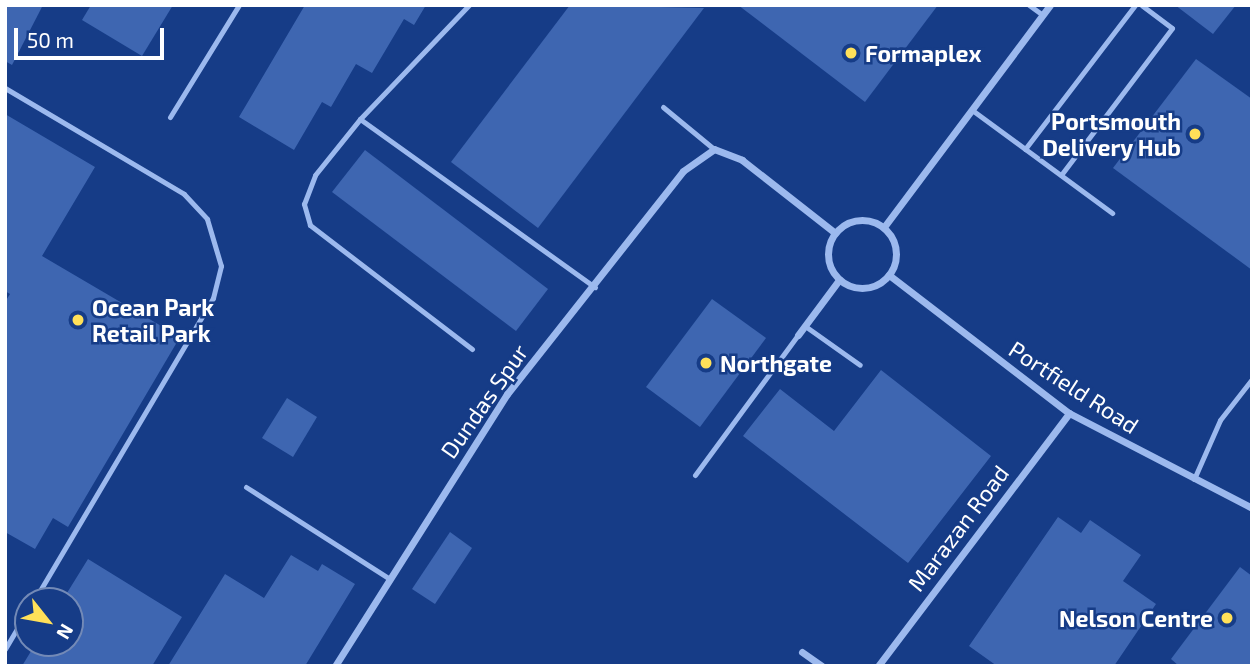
<!DOCTYPE html>
<html>
<head>
<meta charset="utf-8">
<style>
	body { margin:0 }
	#map { position:relative; width:1257px; height:671px; overflow:hidden; background:#163c87; font-family:"Exo 2",sans-serif }
	div>[style] { position:absolute }
	[style*='--x'] { left:calc(var(--x)*1px); top:calc(var(--y)*1px); width:calc(var(--w)*1px); rotate:calc(var(--a)*1deg) }
	.building>* { inset:0; background:#3e66b1 }
	.lane>* { height:5px; margin:-2.5px; padding:0 2.5px; transform-origin:2.5px; border-radius:2.5px; background:#9cb9ee }
	.street>* { height:7px; margin:-3.5px; padding:0 3.5px; transform-origin:3.5px; border-radius:3.5px; background:#9cb9ee }
	.street>.ring { margin:-3.5px; padding:0; box-sizing:content-box; background:none; border:7px solid #9cb9ee; border-radius:50% }
	.dots>* { width:19px; height:19px; translate:-50% -50%; box-sizing:border-box; border:4px solid #163c87; border-radius:50% }
	span { translate:-50% -50%; white-space:nowrap; text-align:center; line-height:1.15; -webkit-text-stroke:5px #163c87; paint-order:stroke }
	.poi-label { font-size:23px; color:#fff; font-weight:700 }
	.left { translate:0 -50%; text-align:left }
	.right { translate:-100% -50%; text-align:right }
	.street-label { font-size:23px; color:#fff }
	.frame { position:absolute; inset:0; border:7px solid #fff; pointer-events:none }
	.north { position:absolute; left:14px; top:587px; width:70px; height:70px; box-sizing:border-box; background:#163c87; border:2px solid #738ab7; border-radius:50%; rotate:121deg; font-size:19px; font-weight:700; line-height:28px; text-align:center; color:#fff }
	.north::after { content:''; display:block; margin:auto; width:24px; height:32px; background:#ffe059; clip-path:polygon(50% 0,100% 100%,50% 72%,0 100%) }
	.scale { position:absolute; left:14px; top:28px; width:150px; height:32px; box-sizing:border-box; border:4px solid #fff; border-top:0; padding-left:9px; font-size:21px; line-height:24px; white-space:nowrap; color:#fff; -webkit-text-stroke:5px #163c87; paint-order:stroke }
</style>
</head>
<body>
<div id="map">
	<div class="building">
		<i style="clip-path:polygon(5px 5px,43px 5px,12px 65px,5px 61px)"></i>
		<i style="clip-path:polygon(91px 5px,173px 5px,142px 56px,82px 20px)"></i>
		<i style="clip-path:polygon(305px 5px,426px 5px,414px 25px,404px 19px,372px 73px,356px 64px,331px 107px,322px 102px,294px 150px,239px 117px)"></i>
		<i style="clip-path:polygon(570px 5px,704px 8px,538px 228px,451px 162px)"></i>
		<i style="clip-path:polygon(738px 5px,938px 5px,865px 102px)"></i>
		<i style="clip-path:polygon(1175px 5px,1236px 5px,1213px 34px)"></i>
		<i style="clip-path:polygon(1196px 59px,1252px 99px,1252px 270px,1113px 168px)"></i>
		<i style="clip-path:polygon(5px 114px,95px 167px,42px 256px,180px 337px,68px 527px,53px 518px,35px 549px,5px 532px,5px 302px,10px 294px,5px 291px)"></i>
		<i style="clip-path:polygon(365px 150px,548px 289px,516px 331px,332px 192px)"></i>
		<i style="clip-path:polygon(712px 299px,766px 338px,700px 427px,646px 387px)"></i>
		<i style="clip-path:polygon(881px 370px,991px 456px,908px 563px,743px 436px,780px 389px,834px 431px)"></i>
		<i style="clip-path:polygon(287px 398px,317px 417px,293px 457px,262px 438px)"></i>
		<i style="clip-path:polygon(1058px 517px,1081px 533px,1090px 520px,1141px 555px,1123px 581px,1156px 604px,1114px 666px,997px 666px,969px 646px)"></i>
		<i style="clip-path:polygon(450px 532px,472px 548px,435px 604px,412px 589px)"></i>
		<i style="clip-path:polygon(291px 555px,318px 571px,322px 564px,355px 584px,305px 666px,168px 666px,225px 574px,264px 598px)"></i>
		<i style="clip-path:polygon(88px 559px,182px 617px,152px 666px,22px 666px,36px 643px,70px 643px,70px 601px,62px 601px)"></i>
		<i style="clip-path:polygon(1240px 567px,1252px 576px,1252px 666px,1179px 666px,1171px 659px)"></i>
	</div>
	<div class="lane">
		<i style="--x:1029;--y:5;--w:17;--a:36"></i>
		<i style="--x:5;--y:88;--w:208;--a:30.6"></i>
		<i style="--x:184;--y:194;--w:34;--a:47"></i>
		<i style="--x:207;--y:219;--w:49;--a:73.4"></i>
		<i style="--x:221;--y:266;--w:33;--a:104"></i>
		<i style="--x:213;--y:298;--w:352;--a:120.6"></i>
		<i style="--x:663;--y:107;--w:66;--a:39.5"></i>
		<i style="--x:972;--y:110;--w:174;--a:36.3"></i>
		<i style="--x:170;--y:117;--w:132;--a:-58.4"></i>
		<i style="--x:360;--y:119;--w:158;--a:-46.3"></i>
		<i style="--x:1025;--y:149;--w:181;--a:-52.6"></i>
		<i style="--x:1061;--y:175;--w:184;--a:-52.9"></i>
		<i style="--x:1172;--y:28;--w:38;--a:-143"></i>
		<i style="--x:805;--y:326;--w:67;--a:35.3"></i>
		<i style="--x:472;--y:349;--w:204;--a:-142.6"></i>
		<i style="--x:310;--y:225;--w:22;--a:-106"></i>
		<i style="--x:304;--y:204;--w:31;--a:-69"></i>
		<i style="--x:315;--y:175;--w:72;--a:-51.2"></i>
		<i style="--x:360;--y:119;--w:289;--a:35.6"></i>
		<i style="--x:695;--y:475;--w:174;--a:-53.7"></i>
		<i style="--x:1194;--y:479;--w:64;--a:-66.2"></i>
		<i style="--x:1220;--y:420;--w:52;--a:-52"></i>
		<i style="--x:246;--y:487;--w:171;--a:32.6"></i>
		<i style="--x:5;--y:649;--w:45;--a:-59.5"></i>
	</div>
	<div class="street">
		<i class="ring" style="left:828px;top:220px;width:61px;height:61px"></i>
		<i style="--x:884;--y:227;--w:277;--a:-53.2"></i>
		<i style="--x:889;--y:275;--w:227;--a:37.5"></i>
		<i style="--x:1069;--y:413;--w:206;--a:27.4"></i>
		<i style="--x:798;--y:335;--w:69;--a:-53.3"></i>
		<i style="--x:802;--y:652;--w:24;--a:35"></i>
		<i style="--x:335;--y:666;--w:322;--a:-57.7"></i>
		<i style="--x:507;--y:394;--w:284;--a:-51.7"></i>
		<i style="--x:683;--y:171;--w:38;--a:-35"></i>
		<i style="--x:714;--y:149;--w:30;--a:21"></i>
		<i style="--x:742;--y:160;--w:118;--a:38.1"></i>
		<i style="--x:878;--y:666;--w:317;--a:-52.9"></i>
	</div>
	<div class="dots">
		<i style="left:851px;top:53px;background:#ffe059"></i>
		<i style="left:1195px;top:134px;background:#ffe059"></i>
		<i style="left:78px;top:320px;background:#ffe059"></i>
		<i style="left:706px;top:363px;background:#ffe059"></i>
		<i style="left:1227px;top:618px;background:#ffe059"></i>
	</div>
	<div class="poi-label">
		<span class="left" style="left:865px;top:53px">Formaplex</span>
		<span class="right" style="left:1181px;top:134px">Portsmouth<br>Delivery Hub</span>
		<span class="left" style="left:92px;top:320px">Ocean Park<br>Retail Park</span>
		<span class="left" style="left:720px;top:363px">Northgate</span>
		<span class="right" style="left:1213px;top:618px">Nelson Centre</span>
	</div>
	<div class="street-label">
		<span style="left:1074px;top:387px;rotate:33deg">Portfield Road</span>
		<span style="left:484px;top:401px;rotate:-55deg">Dundas Spur</span>
		<span style="left:958px;top:528px;rotate:-53deg">Marazan Road</span>
	</div>
	<div class="frame"></div>
	<div class="north">N</div>
	<div class="scale">50 m</div>
</div>
</body>
</html>
